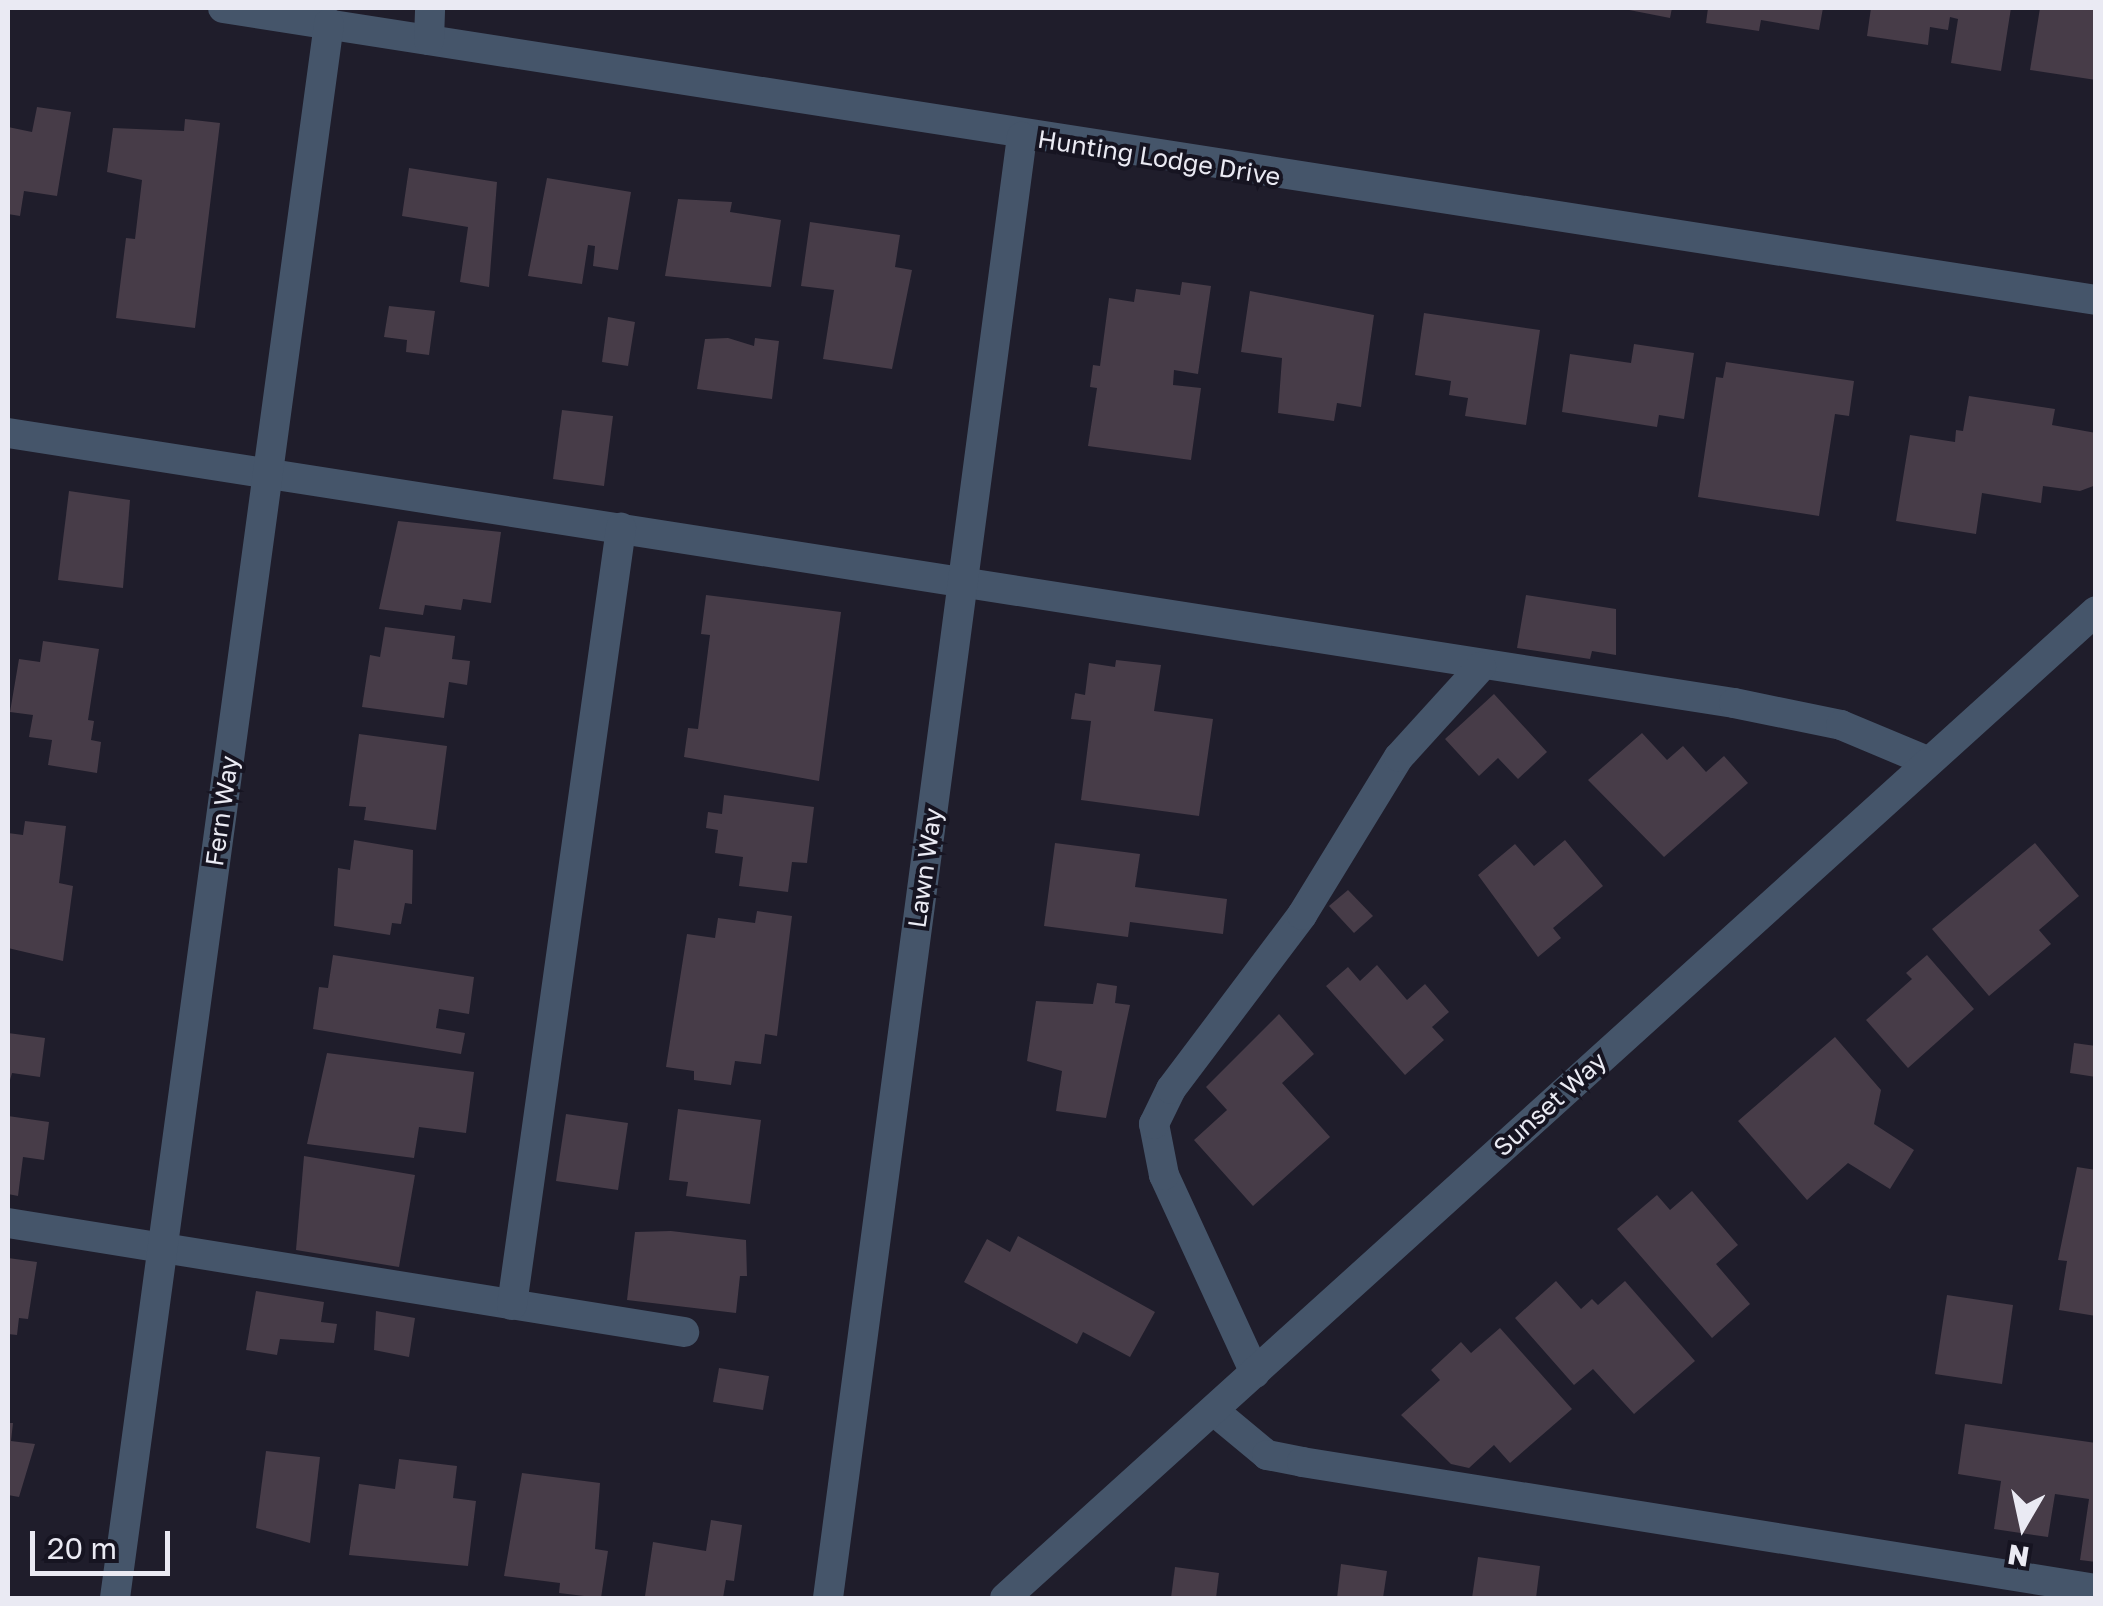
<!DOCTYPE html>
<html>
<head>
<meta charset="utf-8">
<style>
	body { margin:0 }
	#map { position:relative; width:2103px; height:1606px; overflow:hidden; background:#1f1d2b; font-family:"Golos Text",sans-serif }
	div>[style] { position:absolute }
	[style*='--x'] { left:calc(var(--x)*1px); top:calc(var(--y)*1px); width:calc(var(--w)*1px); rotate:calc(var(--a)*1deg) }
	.building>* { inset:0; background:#473c48 }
	.minor>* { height:30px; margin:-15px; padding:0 15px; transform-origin:15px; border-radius:15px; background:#45556a }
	span { translate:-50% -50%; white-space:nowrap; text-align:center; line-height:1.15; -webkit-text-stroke:8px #161421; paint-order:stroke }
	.street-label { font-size:25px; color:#eaeaf3 }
	.frame { position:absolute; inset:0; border:10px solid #eaeaf3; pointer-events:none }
	.north { position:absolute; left:1973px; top:1476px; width:100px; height:100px; -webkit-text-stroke:8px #161421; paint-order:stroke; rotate:189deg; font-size:28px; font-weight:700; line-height:40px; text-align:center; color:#eaeaf3 }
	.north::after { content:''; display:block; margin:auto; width:35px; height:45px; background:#eaeaf3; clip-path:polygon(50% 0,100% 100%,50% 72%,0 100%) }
	.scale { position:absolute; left:30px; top:1531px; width:140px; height:45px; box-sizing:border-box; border:5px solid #eaeaf3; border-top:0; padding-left:12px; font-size:30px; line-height:35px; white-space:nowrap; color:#eaeaf3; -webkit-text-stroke:8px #161421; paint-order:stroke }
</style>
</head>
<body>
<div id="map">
	<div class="building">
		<i style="clip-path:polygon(1619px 8px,1672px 8px,1670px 18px)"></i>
		<i style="clip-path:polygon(1708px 8px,1823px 8px,1819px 30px,1761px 20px,1759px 31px,1706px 23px)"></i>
		<i style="clip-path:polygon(1871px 8px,2011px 8px,2001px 71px,1951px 63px,1958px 19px,1950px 17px,1948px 30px,1930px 27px,1928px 45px,1867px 36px)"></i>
		<i style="clip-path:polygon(2040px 8px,2096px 8px,2096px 80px,2030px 70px)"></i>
		<i style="clip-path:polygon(37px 107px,71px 112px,57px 196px,24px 191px,20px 216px,8px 214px,8px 127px,32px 132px)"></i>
		<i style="clip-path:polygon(185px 119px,220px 123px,195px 328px,116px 318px,126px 238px,135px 239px,142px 180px,107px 172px,113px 128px,184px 131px)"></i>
		<i style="clip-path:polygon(409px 168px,497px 182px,489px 287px,460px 282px,468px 227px,402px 216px)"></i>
		<i style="clip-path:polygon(547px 178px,631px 192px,618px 270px,593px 266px,595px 246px,588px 245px,582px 284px,528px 276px)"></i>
		<i style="clip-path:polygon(678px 199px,732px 202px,730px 212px,781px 220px,771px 287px,665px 276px)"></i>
		<i style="clip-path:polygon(810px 222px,900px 235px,895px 267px,912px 270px,892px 369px,823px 359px,834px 290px,801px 286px)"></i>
		<i style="clip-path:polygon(1182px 282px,1211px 286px,1198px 374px,1174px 370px,1173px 385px,1201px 388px,1191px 460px,1088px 446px,1097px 388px,1090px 387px,1093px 365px,1100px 366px,1109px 298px,1134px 302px,1136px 289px,1180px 295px)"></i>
		<i style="clip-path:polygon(1250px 291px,1374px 315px,1361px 407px,1337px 403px,1334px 421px,1278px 413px,1282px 358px,1241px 352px)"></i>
		<i style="clip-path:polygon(389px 306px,435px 311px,429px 355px,406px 352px,407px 340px,384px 337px)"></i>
		<i style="clip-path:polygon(1424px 313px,1540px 330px,1526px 425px,1465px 416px,1468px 398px,1449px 395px,1451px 381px,1415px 375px)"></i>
		<i style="clip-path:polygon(608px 317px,635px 322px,628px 366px,602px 362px)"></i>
		<i style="clip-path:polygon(728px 338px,754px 346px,755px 338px,779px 341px,772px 399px,697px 389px,705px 339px)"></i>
		<i style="clip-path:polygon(1634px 344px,1694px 353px,1684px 419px,1659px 415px,1657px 427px,1562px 412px,1570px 354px,1631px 363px)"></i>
		<i style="clip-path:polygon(1726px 362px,1854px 381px,1849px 416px,1835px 414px,1819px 516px,1698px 497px,1716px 377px,1723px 378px)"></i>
		<i style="clip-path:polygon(1969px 396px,2055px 409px,2052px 425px,2096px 433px,2096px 485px,2080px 491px,2043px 486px,2041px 503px,1982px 493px,1976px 534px,1896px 521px,1910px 435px,1955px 442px,1956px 430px,1963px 431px)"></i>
		<i style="clip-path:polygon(562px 410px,613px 416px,604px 486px,553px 479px)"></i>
		<i style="clip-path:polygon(69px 491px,130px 500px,123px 588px,58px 580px)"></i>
		<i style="clip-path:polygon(398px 521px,501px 532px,491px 603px,463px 599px,461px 610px,425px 605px,423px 615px,379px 609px)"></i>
		<i style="clip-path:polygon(706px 595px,841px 612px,819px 781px,684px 757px,688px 728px,698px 729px,710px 635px,701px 634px)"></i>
		<i style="clip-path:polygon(1526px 595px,1616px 609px,1616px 655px,1592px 651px,1590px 659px,1517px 648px)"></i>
		<i style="clip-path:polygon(385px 627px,455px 636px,452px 659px,470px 661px,467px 685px,449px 682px,444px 718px,362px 707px,370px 655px,380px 657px)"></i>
		<i style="clip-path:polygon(43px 641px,99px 649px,88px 720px,94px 721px,91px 740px,101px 742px,97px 773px,48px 765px,52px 740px,29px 737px,33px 715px,10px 712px,19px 659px,40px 662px)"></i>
		<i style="clip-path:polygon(1116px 660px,1161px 665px,1154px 711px,1213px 719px,1199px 816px,1081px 800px,1091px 721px,1071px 719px,1075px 693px,1085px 695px,1089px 663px,1115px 667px)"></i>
		<i style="clip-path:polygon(1494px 694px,1547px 752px,1518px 779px,1498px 758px,1479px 776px,1445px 739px)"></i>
		<i style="clip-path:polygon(1642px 733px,1667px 760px,1683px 746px,1706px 772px,1724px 756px,1748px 783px,1664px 857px,1588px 780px)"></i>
		<i style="clip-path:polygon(359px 734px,447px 746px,436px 830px,364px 820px,366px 807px,349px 806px)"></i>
		<i style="clip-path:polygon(724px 795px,814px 807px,807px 863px,792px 862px,788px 892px,739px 886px,743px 857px,715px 853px,718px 830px,706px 828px,708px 812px,722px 814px)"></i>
		<i style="clip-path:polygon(25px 821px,66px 826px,59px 883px,73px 886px,63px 961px,8px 948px,8px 833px,23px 835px)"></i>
		<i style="clip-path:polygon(354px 840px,413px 850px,412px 904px,405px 903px,401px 924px,392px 923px,390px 935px,334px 926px,338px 868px,350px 870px)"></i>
		<i style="clip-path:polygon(1565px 840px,1603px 886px,1553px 928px,1561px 938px,1538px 957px,1478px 875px,1515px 844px,1534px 866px)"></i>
		<i style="clip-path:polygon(1055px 843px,1140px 854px,1135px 887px,1227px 899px,1223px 934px,1130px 922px,1128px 937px,1044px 926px)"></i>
		<i style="clip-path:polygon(2035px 843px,2079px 896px,2039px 930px,2051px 944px,1989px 996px,1932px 929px)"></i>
		<i style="clip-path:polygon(1348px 890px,1373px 916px,1354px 933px,1329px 906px)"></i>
		<i style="clip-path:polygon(757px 911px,792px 916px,777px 1036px,765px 1034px,761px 1064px,735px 1061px,731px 1085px,694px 1080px,694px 1071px,666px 1067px,687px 934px,715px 938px,718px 918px,755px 923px)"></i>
		<i style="clip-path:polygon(333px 955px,474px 977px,469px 1014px,439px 1009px,436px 1028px,465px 1033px,461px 1054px,313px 1029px,319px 987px,328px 988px)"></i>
		<i style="clip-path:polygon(1927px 955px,1974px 1009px,1908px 1068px,1866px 1020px,1912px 979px,1906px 973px)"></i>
		<i style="clip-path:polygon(1377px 965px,1407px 1000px,1425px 984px,1449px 1012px,1432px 1027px,1444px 1040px,1405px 1075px,1326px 986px,1348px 967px,1360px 981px)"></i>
		<i style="clip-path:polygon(1097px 983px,1117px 986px,1115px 1003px,1130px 1005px,1106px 1118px,1056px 1111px,1062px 1071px,1027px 1061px,1036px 1001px,1093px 1004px)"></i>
		<i style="clip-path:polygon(1279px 1014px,1314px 1054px,1282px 1083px,1330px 1137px,1253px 1206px,1194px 1140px,1227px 1110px,1206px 1087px)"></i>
		<i style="clip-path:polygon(8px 1033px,45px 1038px,40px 1077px,12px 1073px,8px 1087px)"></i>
		<i style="clip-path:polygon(1835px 1037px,1881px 1090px,1874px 1124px,1914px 1150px,1890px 1189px,1848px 1163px,1807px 1200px,1738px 1121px)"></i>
		<i style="clip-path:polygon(2074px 1043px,2096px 1046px,2096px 1077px,2070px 1073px)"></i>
		<i style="clip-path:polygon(327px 1053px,474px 1072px,466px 1133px,419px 1127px,414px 1158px,307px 1144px)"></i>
		<i style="clip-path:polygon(678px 1109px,761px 1120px,750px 1204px,686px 1196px,688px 1182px,669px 1180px)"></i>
		<i style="clip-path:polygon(566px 1114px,628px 1123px,618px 1190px,556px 1181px)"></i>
		<i style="clip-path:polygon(8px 1116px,49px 1122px,44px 1160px,23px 1157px,18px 1196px,8px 1194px)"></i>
		<i style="clip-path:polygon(304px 1156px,415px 1175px,399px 1267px,296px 1250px)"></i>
		<i style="clip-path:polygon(2077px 1167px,2096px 1170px,2096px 1316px,2059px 1310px,2067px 1261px,2058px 1260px)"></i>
		<i style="clip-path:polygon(1692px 1191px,1738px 1245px,1716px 1264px,1750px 1304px,1712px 1338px,1617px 1229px,1657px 1195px,1670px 1210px)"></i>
		<i style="clip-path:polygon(671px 1231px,746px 1240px,747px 1276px,740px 1276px,736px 1313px,627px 1300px,635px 1232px)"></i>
		<i style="clip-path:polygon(1018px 1236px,1155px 1312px,1130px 1357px,1083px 1332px,1077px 1344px,964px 1282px,987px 1239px,1010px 1252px)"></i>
		<i style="clip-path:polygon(8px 1258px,37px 1262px,28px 1319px,19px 1318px,17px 1335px,8px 1334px)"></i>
		<i style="clip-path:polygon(1556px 1281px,1581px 1309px,1592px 1299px,1598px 1305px,1625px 1281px,1695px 1361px,1634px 1414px,1593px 1369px,1574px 1385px,1515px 1318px)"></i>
		<i style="clip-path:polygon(256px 1291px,324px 1302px,321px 1322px,337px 1324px,334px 1343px,280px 1339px,277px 1355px,246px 1350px)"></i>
		<i style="clip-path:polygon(1947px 1295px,2013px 1305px,2002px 1384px,1935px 1374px)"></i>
		<i style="clip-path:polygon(376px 1311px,415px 1318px,409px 1357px,374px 1350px)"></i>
		<i style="clip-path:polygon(1500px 1328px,1572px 1409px,1510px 1463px,1494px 1445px,1469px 1468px,1451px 1464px,1401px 1415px,1440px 1380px,1431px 1370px,1461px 1342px,1471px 1353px)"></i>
		<i style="clip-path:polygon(719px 1368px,769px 1376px,763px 1410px,713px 1402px)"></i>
		<i style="clip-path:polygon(8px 1423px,13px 1423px,11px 1441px,35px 1444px,19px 1497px,8px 1495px)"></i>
		<i style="clip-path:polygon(1965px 1424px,2096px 1443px,2096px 1562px,2080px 1560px,2089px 1499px,2055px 1494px,2048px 1537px,1994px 1529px,2001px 1481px,1958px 1474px)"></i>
		<i style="clip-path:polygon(266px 1451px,320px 1457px,310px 1543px,256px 1528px)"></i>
		<i style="clip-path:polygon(399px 1459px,457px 1466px,453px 1498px,476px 1501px,468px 1566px,349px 1555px,359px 1484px,395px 1489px)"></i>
		<i style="clip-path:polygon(522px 1473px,600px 1483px,595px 1549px,608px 1551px,601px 1598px,559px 1593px,560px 1583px,504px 1576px)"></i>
		<i style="clip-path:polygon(711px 1520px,742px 1525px,734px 1581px,726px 1580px,723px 1598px,645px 1596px,653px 1542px,706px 1551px)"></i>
		<i style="clip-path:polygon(1478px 1557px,1540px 1566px,1536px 1598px,1472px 1598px)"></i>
		<i style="clip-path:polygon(1341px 1564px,1387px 1571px,1383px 1598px,1337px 1598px)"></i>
		<i style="clip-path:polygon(1175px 1567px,1219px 1573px,1216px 1598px,1171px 1598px)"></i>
	</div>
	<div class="minor">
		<i style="--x:223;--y:8;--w:1896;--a:8.86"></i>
		<i style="--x:429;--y:40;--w:32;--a:-88"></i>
		<i style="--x:8;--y:433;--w:1747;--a:8.89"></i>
		<i style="--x:1734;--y:703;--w:109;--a:11.6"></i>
		<i style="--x:1841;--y:725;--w:93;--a:22.7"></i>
		<i style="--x:8;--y:1223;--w:685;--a:9.16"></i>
		<i style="--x:512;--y:1305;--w:785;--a:-82.01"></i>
		<i style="--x:1255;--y:1373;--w:218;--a:-114.7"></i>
		<i style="--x:1164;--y:1175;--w:52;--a:-101.1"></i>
		<i style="--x:1154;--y:1124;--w:39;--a:-64"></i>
		<i style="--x:1171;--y:1089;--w:218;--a:-53"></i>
		<i style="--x:1302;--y:915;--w:185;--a:-58.5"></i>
		<i style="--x:1399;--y:757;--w:122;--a:-47.7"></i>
		<i style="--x:1214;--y:1411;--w:69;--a:39.7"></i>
		<i style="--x:1267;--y:1455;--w:36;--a:11"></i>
		<i style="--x:1302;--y:1462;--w:804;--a:9.09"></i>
		<i style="--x:115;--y:1598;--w:1589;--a:-82.26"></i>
		<i style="--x:828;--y:1598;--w:1474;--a:-82.44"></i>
		<i style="--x:1005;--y:1598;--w:1471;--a:-42.13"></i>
	</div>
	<div class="street-label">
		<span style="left:1159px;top:158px;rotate:9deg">Hunting Lodge Drive</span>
		<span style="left:222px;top:811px;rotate:-82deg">Fern Way</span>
		<span style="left:925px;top:868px;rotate:-82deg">Lawn Way</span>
		<span style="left:1550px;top:1104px;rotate:-42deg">Sunset Way</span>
	</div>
	<div class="frame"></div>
	<div class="north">N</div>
	<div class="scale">20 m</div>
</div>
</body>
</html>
